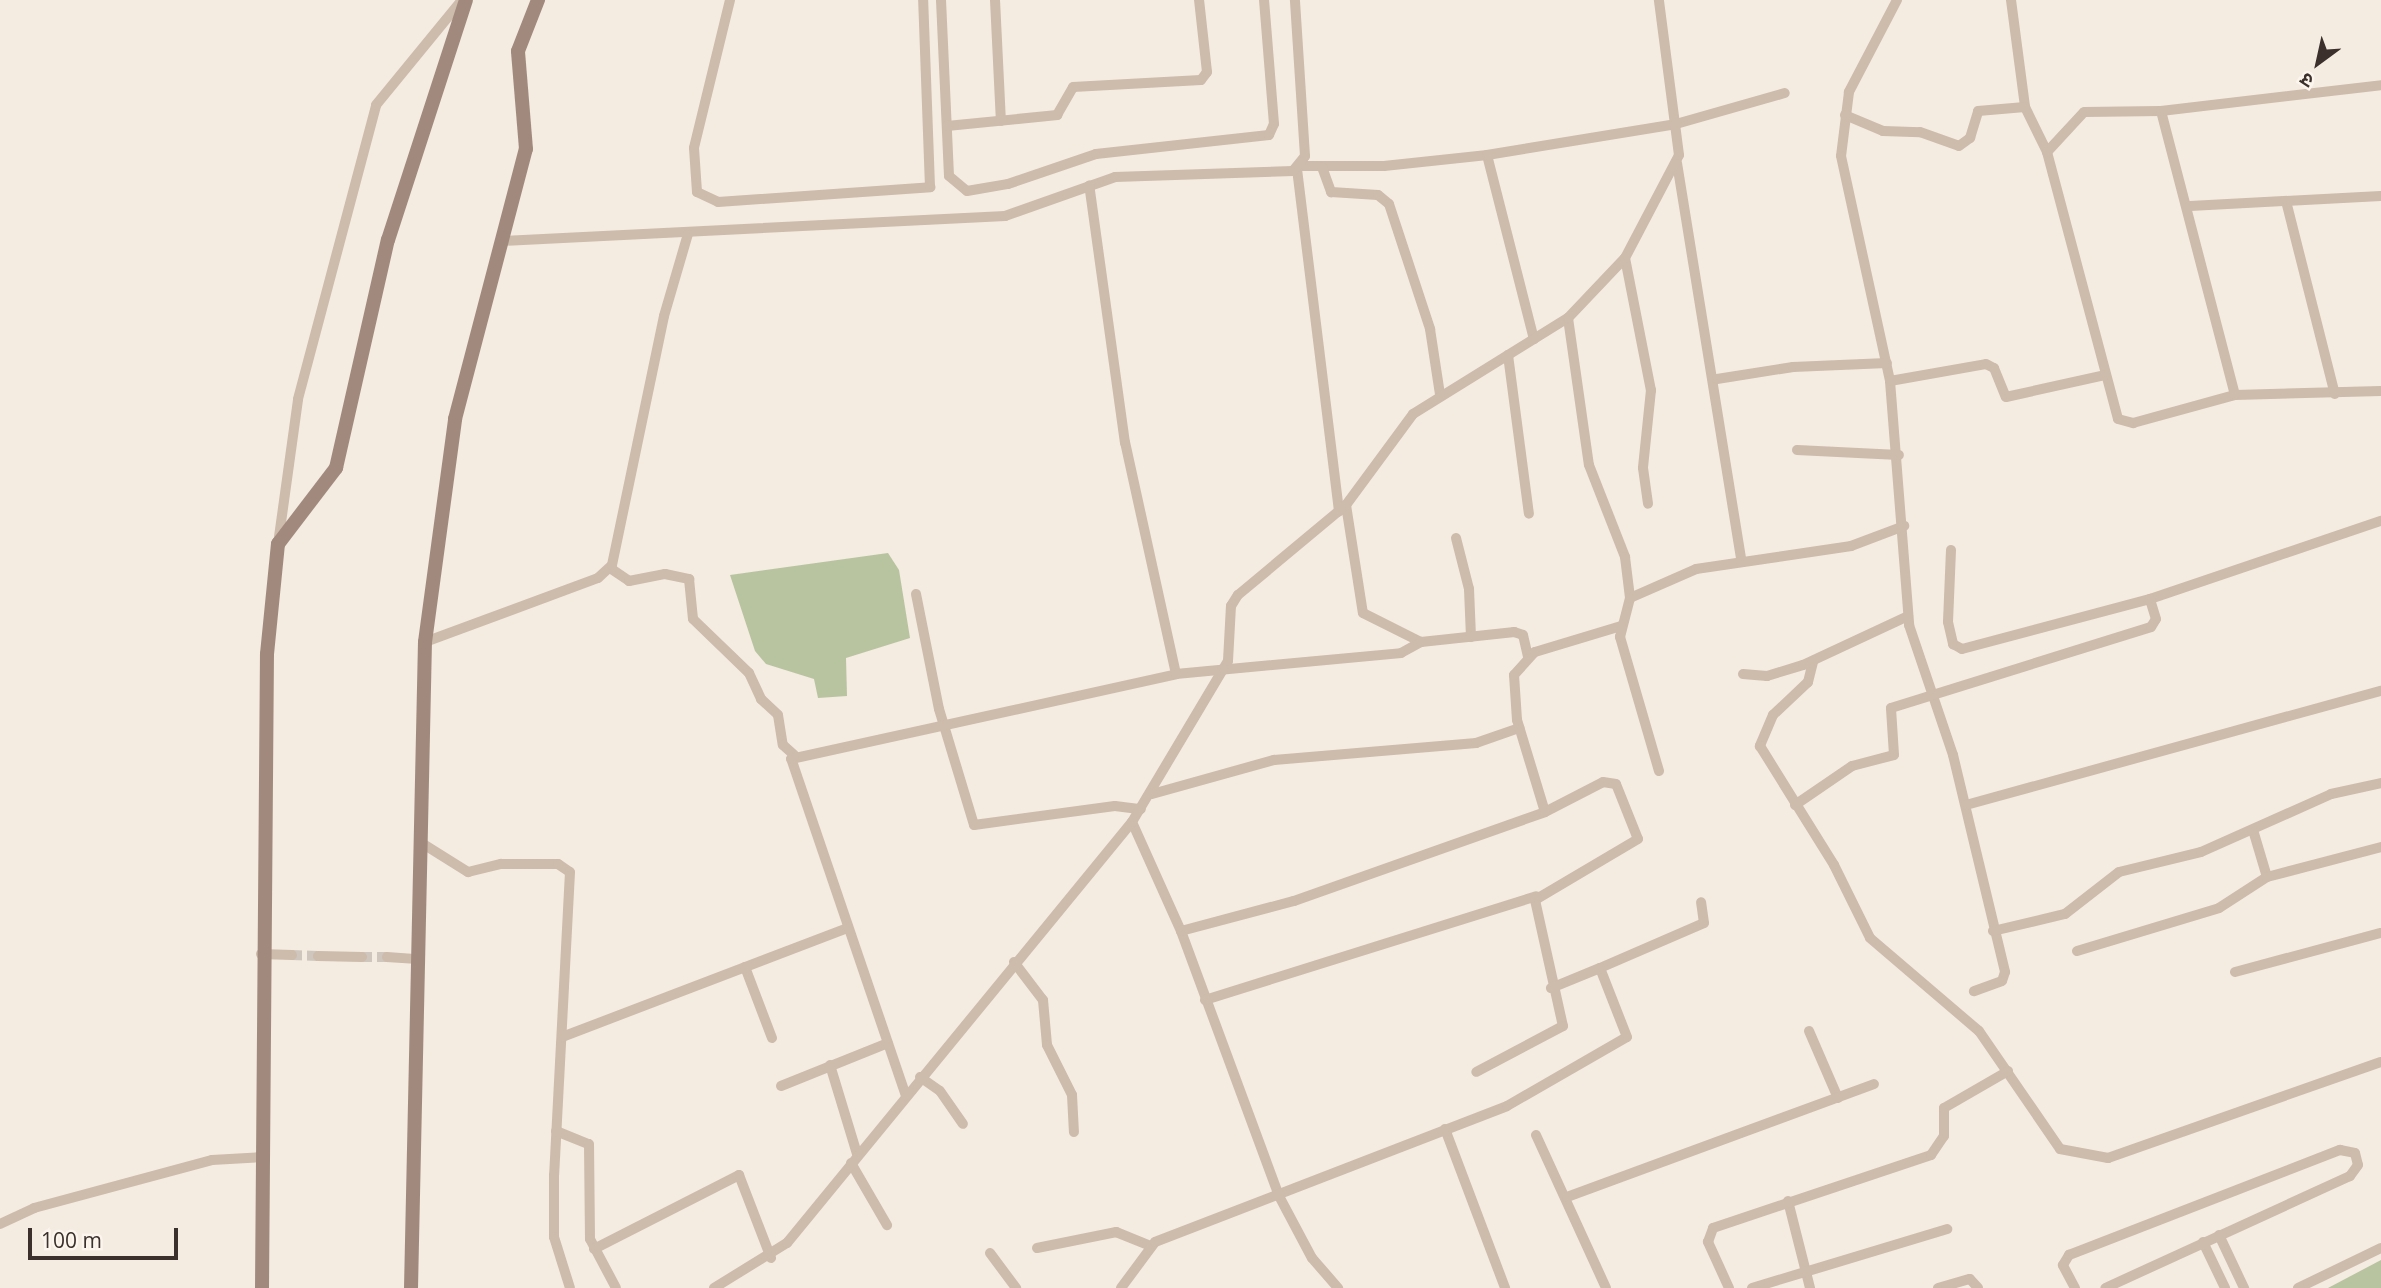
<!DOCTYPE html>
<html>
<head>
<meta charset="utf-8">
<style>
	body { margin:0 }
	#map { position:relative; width:2381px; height:1288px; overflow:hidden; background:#f4ebe1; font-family:"Open Sans","Noto Sans Devanagari",sans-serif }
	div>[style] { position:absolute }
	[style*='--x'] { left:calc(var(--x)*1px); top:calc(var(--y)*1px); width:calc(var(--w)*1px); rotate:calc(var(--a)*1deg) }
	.green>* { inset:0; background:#b8c4a0 }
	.street-tunnel>* { height:10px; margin-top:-5px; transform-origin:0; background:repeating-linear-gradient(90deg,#cfc6bd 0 10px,transparent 0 15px) }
	.street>* { height:10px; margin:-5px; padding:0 5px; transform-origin:5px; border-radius:5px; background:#cdbbac }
	.secondary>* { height:14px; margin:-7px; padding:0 7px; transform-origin:7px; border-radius:7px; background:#a18a7d }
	span { translate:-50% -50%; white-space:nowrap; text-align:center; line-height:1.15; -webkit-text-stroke:5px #fbf5ee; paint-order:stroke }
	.north { position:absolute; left:2283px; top:28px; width:70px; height:70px; -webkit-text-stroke:5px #fbf5ee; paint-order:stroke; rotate:213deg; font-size:19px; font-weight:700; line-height:28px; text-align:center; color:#3b302b }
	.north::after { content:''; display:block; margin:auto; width:24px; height:32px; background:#3b302b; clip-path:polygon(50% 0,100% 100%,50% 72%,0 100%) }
	.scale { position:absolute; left:28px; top:1228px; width:150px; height:32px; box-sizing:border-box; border:4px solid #3b302b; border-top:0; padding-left:9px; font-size:21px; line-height:24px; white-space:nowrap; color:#3b302b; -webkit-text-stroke:5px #fbf5ee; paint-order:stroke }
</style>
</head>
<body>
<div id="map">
	<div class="green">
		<i style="clip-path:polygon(888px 553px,899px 570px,910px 638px,846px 658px,847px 696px,818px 698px,814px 679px,766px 664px,755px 651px,730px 575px)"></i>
		<i style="clip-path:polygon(2381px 1260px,2381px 1288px,2328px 1288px)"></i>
	</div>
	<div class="street-tunnel">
		<i style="--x:292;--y:955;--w:26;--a:2"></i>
		<i style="--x:362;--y:957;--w:25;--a:0"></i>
	</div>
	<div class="street">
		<i style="--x:730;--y:0;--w:152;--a:103.7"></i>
		<i style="--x:694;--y:148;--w:44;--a:86.1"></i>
		<i style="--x:697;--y:192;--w:23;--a:25"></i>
		<i style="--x:718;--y:202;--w:213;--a:-4"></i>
		<i style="--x:930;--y:187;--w:187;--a:-92.1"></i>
		<i style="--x:941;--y:0;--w:176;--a:87.4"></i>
		<i style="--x:949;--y:176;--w:23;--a:40"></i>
		<i style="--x:967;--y:191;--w:42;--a:-9.7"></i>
		<i style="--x:1008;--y:184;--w:93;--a:-18.8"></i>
		<i style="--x:1096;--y:154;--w:174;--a:-6.3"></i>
		<i style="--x:1269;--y:135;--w:12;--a:-66"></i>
		<i style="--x:1274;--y:124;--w:124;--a:-94.6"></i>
		<i style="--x:995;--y:0;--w:121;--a:87.2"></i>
		<i style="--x:1897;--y:0;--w:104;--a:117.6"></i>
		<i style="--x:1849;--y:92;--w:64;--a:97.1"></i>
		<i style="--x:1841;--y:156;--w:230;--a:77.7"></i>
		<i style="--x:1890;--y:381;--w:245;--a:85.5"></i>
		<i style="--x:1909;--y:625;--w:137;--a:71.3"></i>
		<i style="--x:1953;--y:755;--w:223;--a:76.5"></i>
		<i style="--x:2005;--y:972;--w:9;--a:108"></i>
		<i style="--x:2002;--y:981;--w:30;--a:160"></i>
		<i style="--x:2011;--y:0;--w:108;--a:82.5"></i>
		<i style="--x:2025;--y:107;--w:50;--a:63.9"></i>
		<i style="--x:2047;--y:152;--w:276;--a:75.1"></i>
		<i style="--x:2118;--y:419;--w:16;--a:15"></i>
		<i style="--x:2133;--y:423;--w:106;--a:-15.4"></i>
		<i style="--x:2235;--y:395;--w:146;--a:-1.6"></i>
		<i style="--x:2161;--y:111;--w:293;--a:75.4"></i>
		<i style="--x:1845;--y:115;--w:41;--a:22.8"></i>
		<i style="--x:1883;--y:131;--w:37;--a:2"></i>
		<i style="--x:1920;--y:132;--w:41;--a:19.7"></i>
		<i style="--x:1959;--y:146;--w:14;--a:-36"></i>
		<i style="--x:1970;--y:138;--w:28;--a:-73"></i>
		<i style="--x:1978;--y:111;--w:47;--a:-4.9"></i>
		<i style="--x:947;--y:126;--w:111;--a:-5.7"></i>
		<i style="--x:1057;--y:115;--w:32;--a:-60"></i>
		<i style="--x:1073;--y:87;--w:128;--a:-3.1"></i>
		<i style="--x:1201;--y:80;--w:10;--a:-53"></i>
		<i style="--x:1207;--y:72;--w:72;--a:-96.3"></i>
		<i style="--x:2047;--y:152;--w:54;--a:-47.2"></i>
		<i style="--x:2084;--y:112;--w:77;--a:-0.7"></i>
		<i style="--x:2161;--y:111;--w:222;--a:-6.7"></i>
		<i style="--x:1487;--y:155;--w:190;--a:75.7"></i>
		<i style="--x:1677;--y:163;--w:400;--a:80.8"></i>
		<i style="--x:1300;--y:166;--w:84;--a:0"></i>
		<i style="--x:1384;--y:166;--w:104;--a:-6.1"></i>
		<i style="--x:1487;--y:155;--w:192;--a:-9.3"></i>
		<i style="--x:1676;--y:124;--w:113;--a:-15.9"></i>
		<i style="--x:1322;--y:167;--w:27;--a:70"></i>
		<i style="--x:1331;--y:192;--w:47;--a:3.7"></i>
		<i style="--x:1378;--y:195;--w:14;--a:39"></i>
		<i style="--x:1389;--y:204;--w:132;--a:71.8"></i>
		<i style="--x:1430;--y:329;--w:66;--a:81.3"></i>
		<i style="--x:1297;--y:169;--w:345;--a:83"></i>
		<i style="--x:2286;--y:201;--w:199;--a:75.8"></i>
		<i style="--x:2190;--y:206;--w:191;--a:-3"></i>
		<i style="--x:501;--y:241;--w:505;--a:-2.84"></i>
		<i style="--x:1005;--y:216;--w:117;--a:-19.5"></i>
		<i style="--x:1115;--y:177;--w:178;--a:-1.9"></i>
		<i style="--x:1293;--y:171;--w:19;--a:-51"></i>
		<i style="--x:1305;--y:156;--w:156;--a:-93.7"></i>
		<i style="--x:1625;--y:258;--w:135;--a:78.9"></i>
		<i style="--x:1651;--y:390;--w:78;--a:95.9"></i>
		<i style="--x:1643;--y:468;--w:36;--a:82"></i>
		<i style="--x:1568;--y:318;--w:148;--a:81.9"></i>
		<i style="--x:1589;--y:465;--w:99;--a:68.6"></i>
		<i style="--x:1625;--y:557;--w:41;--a:83"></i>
		<i style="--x:1508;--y:355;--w:160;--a:82.5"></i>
		<i style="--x:1717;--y:379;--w:77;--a:-9"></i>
		<i style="--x:1793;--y:367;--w:94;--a:-2.4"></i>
		<i style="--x:1890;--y:381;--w:97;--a:-10"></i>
		<i style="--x:1986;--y:364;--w:9;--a:27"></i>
		<i style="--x:1994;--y:368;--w:31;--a:68"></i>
		<i style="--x:2006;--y:397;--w:101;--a:-12.5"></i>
		<i style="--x:1797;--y:450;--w:102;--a:2.8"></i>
		<i style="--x:1346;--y:505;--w:109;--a:81.1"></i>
		<i style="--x:1363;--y:613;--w:65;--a:26.6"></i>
		<i style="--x:1456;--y:538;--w:53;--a:75.7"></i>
		<i style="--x:1469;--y:589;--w:48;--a:87.6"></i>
		<i style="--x:278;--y:544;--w:146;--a:-82.1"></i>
		<i style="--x:298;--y:399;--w:304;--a:-75.1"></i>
		<i style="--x:376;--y:105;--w:136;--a:-50.7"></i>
		<i style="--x:1951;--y:550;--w:72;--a:92.4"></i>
		<i style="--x:1948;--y:622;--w:23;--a:77"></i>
		<i style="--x:1953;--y:644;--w:10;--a:29"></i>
		<i style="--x:1962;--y:649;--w:195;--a:-14.9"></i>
		<i style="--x:2150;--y:599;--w:244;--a:-18.7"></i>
		<i style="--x:610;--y:568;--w:23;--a:34"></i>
		<i style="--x:629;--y:581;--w:37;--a:-11"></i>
		<i style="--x:665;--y:574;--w:25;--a:12"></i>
		<i style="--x:689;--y:579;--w:40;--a:84.3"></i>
		<i style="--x:693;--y:619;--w:78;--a:44"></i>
		<i style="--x:749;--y:673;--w:29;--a:65"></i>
		<i style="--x:761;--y:699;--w:23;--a:43"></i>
		<i style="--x:778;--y:715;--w:30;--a:81"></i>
		<i style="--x:783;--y:745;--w:15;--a:42"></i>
		<i style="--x:916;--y:594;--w:117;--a:78.7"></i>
		<i style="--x:939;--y:709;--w:121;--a:73.2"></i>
		<i style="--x:974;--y:825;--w:142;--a:-7.7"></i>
		<i style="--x:1115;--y:806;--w:26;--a:7"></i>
		<i style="--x:425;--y:642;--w:184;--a:-20.3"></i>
		<i style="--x:598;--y:578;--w:19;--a:-43"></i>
		<i style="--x:612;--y:565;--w:254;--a:-78.2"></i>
		<i style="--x:664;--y:316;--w:85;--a:-73.7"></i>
		<i style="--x:1813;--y:662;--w:21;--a:104"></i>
		<i style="--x:1808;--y:682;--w:48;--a:136.7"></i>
		<i style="--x:1773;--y:715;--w:34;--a:113"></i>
		<i style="--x:1760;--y:746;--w:140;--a:58.1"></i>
		<i style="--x:1834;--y:865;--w:81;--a:63.7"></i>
		<i style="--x:1870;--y:938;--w:143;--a:40.5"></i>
		<i style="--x:1979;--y:1031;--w:143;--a:55.5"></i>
		<i style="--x:2060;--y:1149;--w:49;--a:10.6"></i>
		<i style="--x:2108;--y:1158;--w:289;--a:-19.4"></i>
		<i style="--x:1176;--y:674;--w:226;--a:-5.3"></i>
		<i style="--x:1401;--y:653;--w:23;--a:-29"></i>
		<i style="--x:1421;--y:642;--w:94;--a:-6.1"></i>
		<i style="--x:1514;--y:632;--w:9;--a:18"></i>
		<i style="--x:1523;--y:635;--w:22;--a:77"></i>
		<i style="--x:1743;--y:674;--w:24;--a:5"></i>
		<i style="--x:1767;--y:676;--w:38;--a:-17"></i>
		<i style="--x:1803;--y:665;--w:116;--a:-25"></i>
		<i style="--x:1659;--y:771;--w:140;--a:-106.2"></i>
		<i style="--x:1620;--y:637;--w:40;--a:-75.6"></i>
		<i style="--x:1630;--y:598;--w:72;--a:-23.7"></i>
		<i style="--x:1696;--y:569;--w:157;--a:-8.4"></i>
		<i style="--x:1851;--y:546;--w:57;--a:-20.7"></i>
		<i style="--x:1152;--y:794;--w:127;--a:-15.6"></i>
		<i style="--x:1274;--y:760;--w:203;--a:-4.8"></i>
		<i style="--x:1476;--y:743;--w:46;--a:-19.2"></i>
		<i style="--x:1795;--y:805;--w:69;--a:-34.4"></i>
		<i style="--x:1852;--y:766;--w:43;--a:-14.7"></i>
		<i style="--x:1894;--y:755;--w:47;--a:-93.7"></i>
		<i style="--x:1891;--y:708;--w:272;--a:-17.3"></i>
		<i style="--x:2151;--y:627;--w:9;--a:-58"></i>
		<i style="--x:2156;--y:619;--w:21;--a:-107"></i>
		<i style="--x:1966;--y:805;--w:430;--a:-15.4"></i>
		<i style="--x:1545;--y:812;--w:96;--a:-106.9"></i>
		<i style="--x:1517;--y:720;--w:45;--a:-93.8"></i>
		<i style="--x:1514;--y:675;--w:31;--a:-48"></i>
		<i style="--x:1535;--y:652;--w:90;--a:-16.8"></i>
		<i style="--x:1132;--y:822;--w:120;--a:65.8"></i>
		<i style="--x:1181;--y:931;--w:283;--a:69.7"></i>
		<i style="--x:1279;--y:1196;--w:70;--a:62"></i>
		<i style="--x:1312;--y:1258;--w:40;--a:49"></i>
		<i style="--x:2253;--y:830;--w:49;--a:73.4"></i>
		<i style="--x:420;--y:842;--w:57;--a:32"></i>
		<i style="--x:468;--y:872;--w:34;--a:-14"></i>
		<i style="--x:501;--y:864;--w:57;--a:0"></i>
		<i style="--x:558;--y:864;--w:14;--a:34"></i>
		<i style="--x:570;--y:872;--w:303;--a:93"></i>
		<i style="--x:554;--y:1175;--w:62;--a:90"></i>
		<i style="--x:554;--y:1237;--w:53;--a:72.6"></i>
		<i style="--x:1181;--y:931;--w:117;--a:-14.9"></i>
		<i style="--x:1294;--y:901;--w:266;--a:-19.5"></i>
		<i style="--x:1545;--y:812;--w:65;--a:-27.3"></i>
		<i style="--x:1603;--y:782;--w:13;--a:9"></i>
		<i style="--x:1616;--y:784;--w:59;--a:68.2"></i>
		<i style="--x:1638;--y:839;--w:120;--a:149.4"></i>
		<i style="--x:1535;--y:900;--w:129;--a:77.5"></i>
		<i style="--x:1563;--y:1026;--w:98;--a:152.1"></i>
		<i style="--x:1993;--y:931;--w:74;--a:-13.3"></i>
		<i style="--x:2065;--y:914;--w:68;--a:-37.9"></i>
		<i style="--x:2119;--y:872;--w:84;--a:-13.7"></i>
		<i style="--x:2201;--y:852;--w:142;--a:-24"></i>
		<i style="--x:2331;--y:794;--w:51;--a:-12.4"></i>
		<i style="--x:2077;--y:951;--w:148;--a:-16.8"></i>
		<i style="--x:2219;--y:908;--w:57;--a:-32.9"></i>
		<i style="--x:2267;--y:877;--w:118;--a:-14.7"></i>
		<i style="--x:261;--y:954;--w:31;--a:2"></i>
		<i style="--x:318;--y:956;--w:44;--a:1.3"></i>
		<i style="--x:387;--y:957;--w:27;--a:4"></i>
		<i style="--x:1014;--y:962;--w:48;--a:52.7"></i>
		<i style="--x:1043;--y:1000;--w:45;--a:84.9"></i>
		<i style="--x:1047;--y:1045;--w:56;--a:63.4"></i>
		<i style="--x:1072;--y:1095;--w:37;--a:87"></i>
		<i style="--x:745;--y:967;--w:76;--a:69.2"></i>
		<i style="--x:1600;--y:968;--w:113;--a:-23.4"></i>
		<i style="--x:1704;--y:923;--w:21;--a:-98"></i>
		<i style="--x:2235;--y:972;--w:151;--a:-15"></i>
		<i style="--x:1205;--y:1000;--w:347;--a:-17.4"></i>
		<i style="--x:1809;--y:1031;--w:73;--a:66.6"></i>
		<i style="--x:562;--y:1037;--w:306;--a:-20.9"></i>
		<i style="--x:830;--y:1065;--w:93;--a:73.1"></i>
		<i style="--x:920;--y:1077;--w:24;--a:35"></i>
		<i style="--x:940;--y:1091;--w:40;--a:55.1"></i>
		<i style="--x:781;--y:1086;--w:115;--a:-21.9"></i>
		<i style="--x:906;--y:1096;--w:356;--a:-108.8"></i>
		<i style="--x:791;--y:759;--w:394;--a:-12.4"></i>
		<i style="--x:1176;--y:674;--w:237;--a:-102.4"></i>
		<i style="--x:1125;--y:443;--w:260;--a:-97.9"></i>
		<i style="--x:1445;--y:1129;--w:170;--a:69.3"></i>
		<i style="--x:556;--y:1131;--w:35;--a:22"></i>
		<i style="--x:589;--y:1144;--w:95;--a:89.4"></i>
		<i style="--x:590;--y:1239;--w:55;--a:62"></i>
		<i style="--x:1536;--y:1135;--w:168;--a:65.4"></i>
		<i style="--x:851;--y:1163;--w:72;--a:59.9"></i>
		<i style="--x:1567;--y:1197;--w:327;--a:-20.2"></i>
		<i style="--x:1788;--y:1201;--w:90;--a:75.8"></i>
		<i style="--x:0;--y:1224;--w:38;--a:-25"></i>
		<i style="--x:34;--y:1208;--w:184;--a:-15.1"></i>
		<i style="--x:212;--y:1160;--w:51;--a:-3.4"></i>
		<i style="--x:2219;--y:1235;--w:59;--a:64.7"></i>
		<i style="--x:2203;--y:1242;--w:51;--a:64.4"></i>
		<i style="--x:1037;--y:1248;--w:81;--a:-11.4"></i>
		<i style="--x:1116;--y:1232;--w:37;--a:22"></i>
		<i style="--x:594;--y:1249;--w:163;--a:-27"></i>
		<i style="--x:739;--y:1175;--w:89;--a:68.9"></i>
		<i style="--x:990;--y:1253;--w:44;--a:53.4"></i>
		<i style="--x:714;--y:1288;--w:86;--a:-31.7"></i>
		<i style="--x:787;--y:1243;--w:544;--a:-50.67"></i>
		<i style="--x:1132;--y:822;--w:187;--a:-59.2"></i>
		<i style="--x:1228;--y:661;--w:55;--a:-86.9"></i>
		<i style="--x:1231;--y:606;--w:13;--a:-58"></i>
		<i style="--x:1238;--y:595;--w:141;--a:-39.8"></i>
		<i style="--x:1346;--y:505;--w:113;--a:-53.6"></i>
		<i style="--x:1413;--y:414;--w:182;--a:-31.8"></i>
		<i style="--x:1568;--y:318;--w:83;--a:-46.5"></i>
		<i style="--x:1625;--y:258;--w:116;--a:-62.3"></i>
		<i style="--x:1679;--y:155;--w:156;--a:-97.4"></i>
		<i style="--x:1121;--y:1288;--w:57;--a:-53.5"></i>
		<i style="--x:1155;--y:1242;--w:377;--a:-21.1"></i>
		<i style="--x:1507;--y:1106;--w:138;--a:-29.9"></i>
		<i style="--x:1627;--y:1037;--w:74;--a:-111.4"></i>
		<i style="--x:1600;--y:968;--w:53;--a:157.8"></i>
		<i style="--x:1729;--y:1288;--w:51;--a:-114.5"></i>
		<i style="--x:1708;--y:1242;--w:15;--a:-70"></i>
		<i style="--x:1713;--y:1228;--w:230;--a:-18.5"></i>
		<i style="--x:1931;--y:1155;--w:23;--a:-56"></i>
		<i style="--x:1944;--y:1136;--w:28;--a:-90"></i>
		<i style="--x:1944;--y:1108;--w:74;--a:-30"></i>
		<i style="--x:1752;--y:1288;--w:204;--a:-16.8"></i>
		<i style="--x:1938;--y:1288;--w:33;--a:-16"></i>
		<i style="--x:1970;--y:1279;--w:12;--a:48"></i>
		<i style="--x:2075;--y:1288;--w:26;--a:-118"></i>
		<i style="--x:2063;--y:1265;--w:12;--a:-59"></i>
		<i style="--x:2069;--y:1255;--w:291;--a:-21.2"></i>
		<i style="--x:2340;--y:1150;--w:15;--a:11"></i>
		<i style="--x:2355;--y:1153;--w:12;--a:76"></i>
		<i style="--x:2358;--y:1165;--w:14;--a:126"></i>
		<i style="--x:2350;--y:1176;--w:269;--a:155.4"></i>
		<i style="--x:2298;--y:1288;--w:92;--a:-25.7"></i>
	</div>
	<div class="secondary">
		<i style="--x:262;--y:1288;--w:634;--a:-89.55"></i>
		<i style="--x:267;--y:654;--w:111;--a:-84.3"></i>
		<i style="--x:278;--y:544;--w:96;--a:-52.7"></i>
		<i style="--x:336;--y:468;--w:234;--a:-77.2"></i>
		<i style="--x:388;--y:240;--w:252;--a:-72"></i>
		<i style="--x:411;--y:1288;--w:646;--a:-88.76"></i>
		<i style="--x:425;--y:642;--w:225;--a:-82.3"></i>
		<i style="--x:455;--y:419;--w:279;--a:-75.3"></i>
		<i style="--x:526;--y:149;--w:98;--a:-94.7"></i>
		<i style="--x:518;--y:51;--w:55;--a:-68.6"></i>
	</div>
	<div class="north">उ</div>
	<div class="scale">100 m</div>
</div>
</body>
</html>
